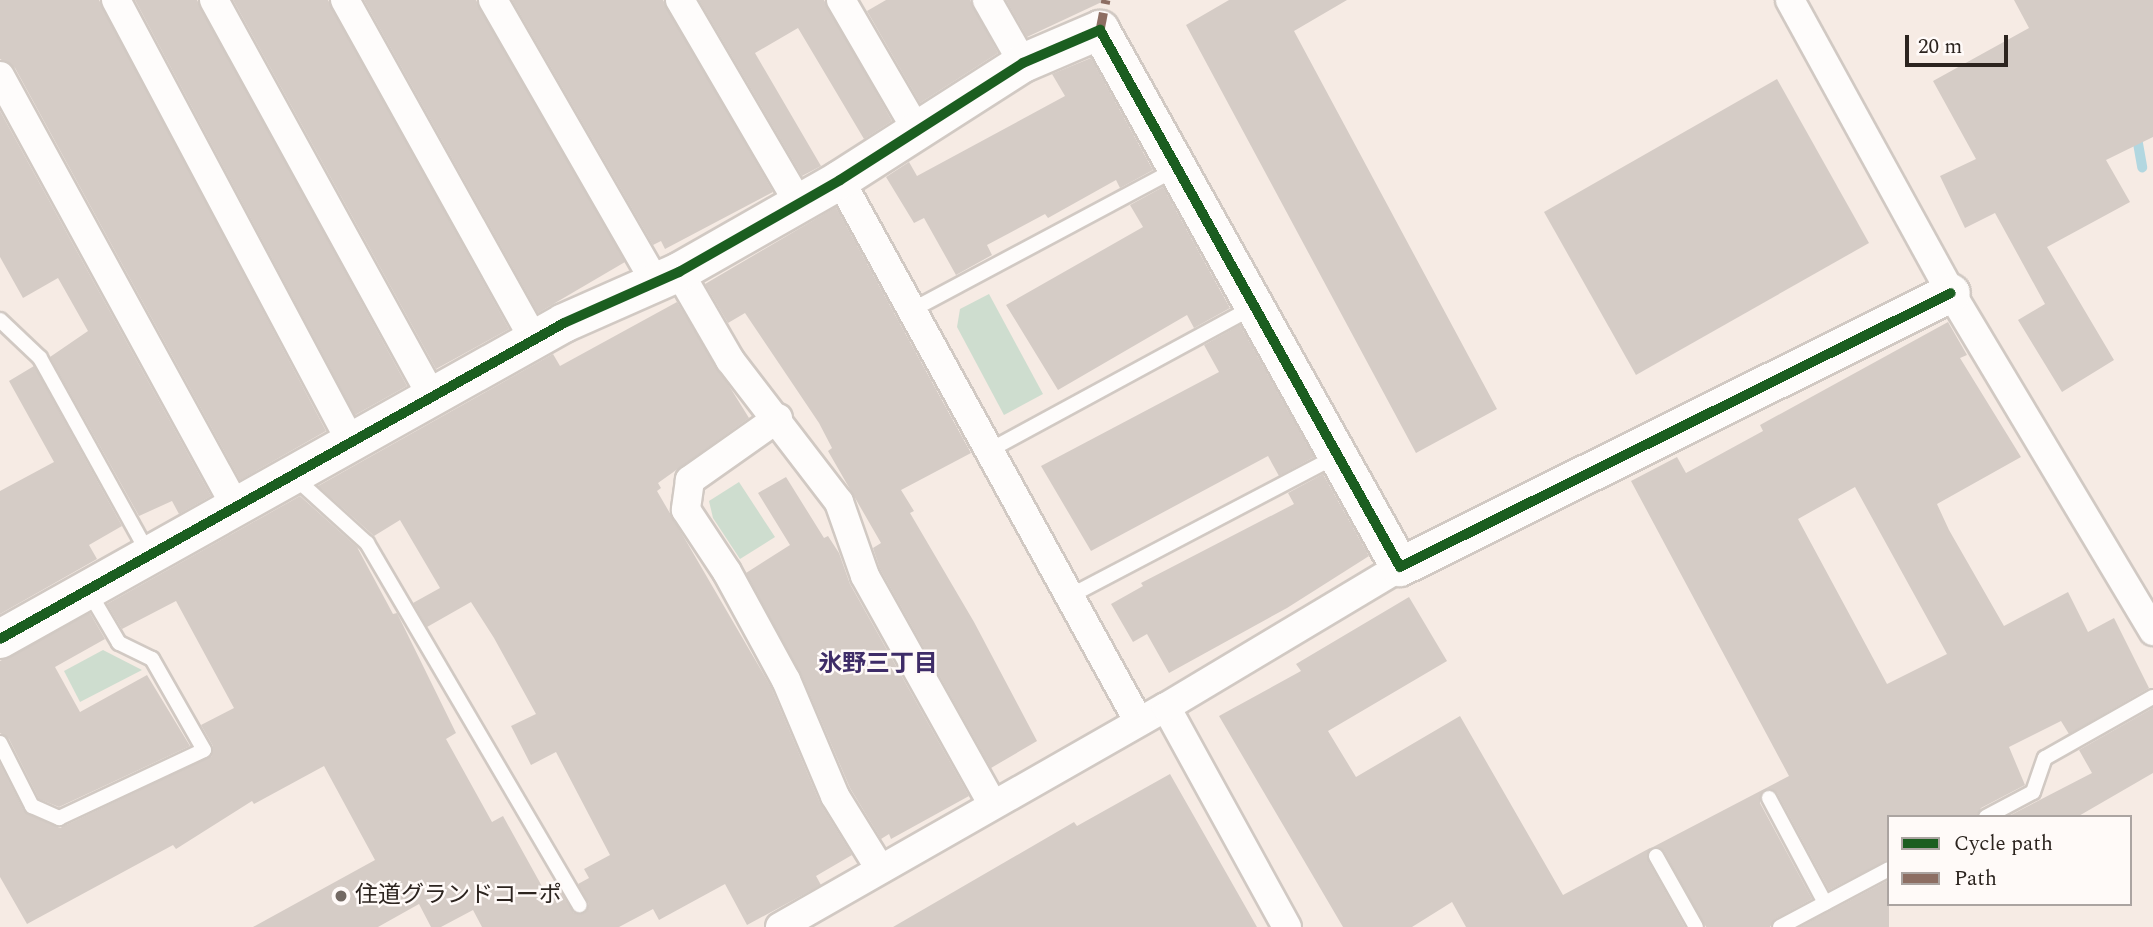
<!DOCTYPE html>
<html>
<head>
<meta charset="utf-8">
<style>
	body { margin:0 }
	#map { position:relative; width:2153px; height:927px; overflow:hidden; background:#f6ebe4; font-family:Spectral,"Noto Sans JP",serif }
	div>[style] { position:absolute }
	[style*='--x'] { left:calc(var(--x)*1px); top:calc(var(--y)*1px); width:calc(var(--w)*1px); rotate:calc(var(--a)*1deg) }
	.green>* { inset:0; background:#ceddcf }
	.stream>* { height:10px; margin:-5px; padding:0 5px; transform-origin:5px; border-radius:5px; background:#b2d7e0 }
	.building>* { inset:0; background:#d5ccc6 }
	.roads { filter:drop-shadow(2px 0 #d1c9c3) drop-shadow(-2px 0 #d1c9c3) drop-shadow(0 2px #d1c9c3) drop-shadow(0 -2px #d1c9c3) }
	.lane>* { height:14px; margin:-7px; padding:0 7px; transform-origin:7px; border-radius:7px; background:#fefcfb }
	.street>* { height:28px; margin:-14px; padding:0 14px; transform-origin:14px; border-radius:14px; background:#fefcfb }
	.secondary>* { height:38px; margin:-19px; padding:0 19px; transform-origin:19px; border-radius:19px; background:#fefcfb }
	.quiet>* { height:9px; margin-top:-4.5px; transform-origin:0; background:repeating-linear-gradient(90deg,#8d6e63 0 18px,transparent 0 27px) }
	.cycleway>* { height:10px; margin:-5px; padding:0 5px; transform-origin:5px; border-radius:5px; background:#1b5e20 }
	.dots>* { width:19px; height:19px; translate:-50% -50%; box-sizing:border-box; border:4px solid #fffaf8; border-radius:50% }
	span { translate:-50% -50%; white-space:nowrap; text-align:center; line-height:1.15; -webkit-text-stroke:5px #fffaf8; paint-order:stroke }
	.poi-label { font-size:23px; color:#2c241f }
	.left { translate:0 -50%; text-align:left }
	.neighbourhood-label { font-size:24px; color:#3e2c67; font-weight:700 }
	.legend { position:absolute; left:1887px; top:815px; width:245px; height:91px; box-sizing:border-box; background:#fffaf8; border:2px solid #aba4a1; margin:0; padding:9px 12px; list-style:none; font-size:21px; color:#2c241f }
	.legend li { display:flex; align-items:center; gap:14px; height:35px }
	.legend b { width:35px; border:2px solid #aba4a1 }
	.scale { position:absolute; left:1905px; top:35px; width:103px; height:32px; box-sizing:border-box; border:4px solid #2c241f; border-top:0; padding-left:9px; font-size:21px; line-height:24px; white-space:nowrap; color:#2c241f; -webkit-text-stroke:5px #fffaf8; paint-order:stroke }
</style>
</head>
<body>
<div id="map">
	<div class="green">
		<i style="clip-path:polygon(989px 294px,1043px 394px,1004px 415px,957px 327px,960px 309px)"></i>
		<i style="clip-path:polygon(739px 482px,775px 537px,740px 559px,713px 518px,709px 501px)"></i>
		<i style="clip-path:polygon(103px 650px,142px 670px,80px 702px,64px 671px)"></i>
	</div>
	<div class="stream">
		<i style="--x:2136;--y:132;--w:36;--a:80"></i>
	</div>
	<div class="building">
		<i style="clip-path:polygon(0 0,99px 0,326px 431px,240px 480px,15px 68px,0 59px)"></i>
		<i style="clip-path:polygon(135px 0,197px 0,407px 386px,355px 415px)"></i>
		<i style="clip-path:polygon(233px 0,328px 0,509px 329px,436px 369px)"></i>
		<i style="clip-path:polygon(364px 0,476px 0,625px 262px,538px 313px)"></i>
		<i style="clip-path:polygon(512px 0,663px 0,773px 192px,665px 249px,661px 241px,653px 245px)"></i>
		<i style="clip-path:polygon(699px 0,824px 0,892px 121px,864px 139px,798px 28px,755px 53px,821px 166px,802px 176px)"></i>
		<i style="clip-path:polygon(886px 0,970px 0,998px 53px,920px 103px,867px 11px)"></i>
		<i style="clip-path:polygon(1006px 0,1106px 0,1027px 37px)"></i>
		<i style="clip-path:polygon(1229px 0,1347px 0,1294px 31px,1497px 409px,1416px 453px,1186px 25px)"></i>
		<i style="clip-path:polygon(2014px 0,2153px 0,2153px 137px,2106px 160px,2130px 202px,2047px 247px,2114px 360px,2062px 392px,2018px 320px,2045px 304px,1995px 213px,1965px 228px,1940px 176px,1976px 159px,1933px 81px,2029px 28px)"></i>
		<i style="clip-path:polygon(1091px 58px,1153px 170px,1120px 188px,1116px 180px,1048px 218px,1045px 214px,987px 245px,992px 255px,956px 275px,924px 218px,914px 223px,886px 177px,909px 162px,917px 176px,1065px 96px,1052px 74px)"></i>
		<i style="clip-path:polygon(1777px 79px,1869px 243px,1636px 375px,1544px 212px)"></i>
		<i style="clip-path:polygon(0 111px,211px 496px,179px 514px,172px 501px,139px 516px,50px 357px,88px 331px,58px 278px,23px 298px,0 257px)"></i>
		<i style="clip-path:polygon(1163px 187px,1230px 308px,1194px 328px,1187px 315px,1058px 390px,1006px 305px,1143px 227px,1130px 205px)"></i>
		<i style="clip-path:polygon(836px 207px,971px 453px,901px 490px,914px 511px,910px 513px,974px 622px,1037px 741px,991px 768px,880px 569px,873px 548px,881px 543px,828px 451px,832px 448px,819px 423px,745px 313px,728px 323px,705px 284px)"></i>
		<i style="clip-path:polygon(677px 302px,749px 418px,658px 483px,661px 488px,657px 491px,771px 687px,820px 803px,852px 855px,816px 876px,821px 885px,747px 925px,725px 884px,659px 920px,653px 909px,619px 927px,482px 927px,473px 910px,441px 927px,431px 927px,419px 904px,378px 927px,253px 927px,375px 860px,324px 766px,254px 804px,252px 801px,176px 849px,173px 845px,27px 924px,0 877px,0 764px,24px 811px,60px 828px,212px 756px,213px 746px,201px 725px,234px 708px,176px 601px,122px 629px,107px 604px,300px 496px,357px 547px,393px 614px,397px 613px,456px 733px,446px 739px,492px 822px,503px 816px,549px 899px,561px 893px,574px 913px,584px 913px,589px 904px,578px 884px,589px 878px,584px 869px,610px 855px,556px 752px,531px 765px,511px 726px,536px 714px,494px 638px,471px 602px,427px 627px,413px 603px,440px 588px,400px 520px,374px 536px,318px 486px,553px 354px,560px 366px)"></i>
		<i style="clip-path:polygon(evenodd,1948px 322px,1967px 355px,1960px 358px,2021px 457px,1937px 504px,1949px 530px,2004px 626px,2068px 592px,2088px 632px,2114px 618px,2149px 688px,2069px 734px,2061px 721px,2009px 747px,2025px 785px,1981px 808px,1976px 817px,1889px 817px,1889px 859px,1829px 890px,1777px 793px,1764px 790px,1760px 803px,1812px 899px,1775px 919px,1770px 927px,1706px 927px,1664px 851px,1653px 847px,1789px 776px,1631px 481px,1677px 457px,1686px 473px,1763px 431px,1760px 425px,1948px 322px,1855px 487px,1947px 654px,1887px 684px,1798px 519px,1855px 487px)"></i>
		<i style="clip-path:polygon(1240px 325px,1314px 457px,1279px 476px,1268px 456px,1091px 551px,1041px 466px,1219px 372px,1204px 345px)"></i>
		<i style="clip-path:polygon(34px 366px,122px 526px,89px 545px,97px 559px,0 614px,0 491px,54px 462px,9px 381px)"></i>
		<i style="clip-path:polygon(1323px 474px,1369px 556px,1287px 608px,1169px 673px,1147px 634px,1133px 642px,1111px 604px,1143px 586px,1141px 583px,1294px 504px,1288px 493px)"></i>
		<i style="clip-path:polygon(786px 477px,824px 538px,828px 536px,839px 553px,850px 584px,969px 796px,891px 839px,889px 834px,881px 839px,850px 788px,801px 674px,746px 573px,790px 545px,758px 493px)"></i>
		<i style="clip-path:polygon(1409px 597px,1447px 661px,1328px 731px,1356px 777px,1460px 716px,1563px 895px,1650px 848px,1648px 861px,1685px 927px,1466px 927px,1452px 902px,1412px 927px,1343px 927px,1219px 716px,1301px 671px,1296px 664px)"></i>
		<i style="clip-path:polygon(90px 613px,105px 639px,55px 667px,80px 712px,147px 675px,190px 746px,59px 807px,39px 799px,9px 739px,0 733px,0 661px)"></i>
		<i style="clip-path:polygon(2153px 708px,2153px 773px,2077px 817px,2007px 817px,2092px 773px,2079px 750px)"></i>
		<i style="clip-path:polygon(1170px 774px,1257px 927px,893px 927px,1074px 822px,1077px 826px)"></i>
		<i style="clip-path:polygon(1889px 880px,1889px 927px,1800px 927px)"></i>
	</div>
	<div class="roads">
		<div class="lane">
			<i style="--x:912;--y:310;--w:299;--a:-28.1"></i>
			<i style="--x:0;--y:320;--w:55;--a:43.5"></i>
			<i style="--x:40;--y:358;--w:223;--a:61"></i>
			<i style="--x:990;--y:450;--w:299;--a:-28.5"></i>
			<i style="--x:293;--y:476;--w:100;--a:42.2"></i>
			<i style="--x:367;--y:543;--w:420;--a:59.6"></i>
			<i style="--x:1070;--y:596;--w:301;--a:-27.7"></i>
			<i style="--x:0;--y:743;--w:71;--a:63.1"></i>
			<i style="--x:32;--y:806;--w:30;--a:24"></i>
			<i style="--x:59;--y:818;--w:160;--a:-25.1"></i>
			<i style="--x:204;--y:750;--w:105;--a:-119.7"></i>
			<i style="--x:152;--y:659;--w:37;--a:-154"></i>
			<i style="--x:119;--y:643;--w:59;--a:-120.5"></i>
			<i style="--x:1769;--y:798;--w:119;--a:61.9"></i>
			<i style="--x:1986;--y:817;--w:53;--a:-28"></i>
			<i style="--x:2033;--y:792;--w:36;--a:-71"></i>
			<i style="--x:2045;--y:758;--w:124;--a:-29.5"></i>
			<i style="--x:1656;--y:856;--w:81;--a:60.6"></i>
			<i style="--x:1780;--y:927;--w:123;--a:-28"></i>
		</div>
		<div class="street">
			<i style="--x:116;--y:0;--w:498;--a:62"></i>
			<i style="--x:214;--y:0;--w:452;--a:61.2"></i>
			<i style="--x:345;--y:0;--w:391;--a:60.9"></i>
			<i style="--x:493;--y:0;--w:325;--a:60.1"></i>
			<i style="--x:680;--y:0;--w:234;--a:59.7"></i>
			<i style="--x:841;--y:0;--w:149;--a:59.8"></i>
			<i style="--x:987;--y:0;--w:73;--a:60.3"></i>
			<i style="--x:1790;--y:0;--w:334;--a:61.2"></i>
			<i style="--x:1951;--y:293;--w:394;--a:59.1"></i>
			<i style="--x:0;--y:76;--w:491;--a:61.3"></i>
			<i style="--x:840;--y:180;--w:619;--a:61.12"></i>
			<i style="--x:679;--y:272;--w:102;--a:59.9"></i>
			<i style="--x:730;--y:360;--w:179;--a:52.5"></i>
			<i style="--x:839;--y:502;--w:78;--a:70.6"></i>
			<i style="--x:865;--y:576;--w:262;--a:60.8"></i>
			<i style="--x:778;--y:418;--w:108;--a:144.8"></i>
			<i style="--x:690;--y:480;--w:30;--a:98"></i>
			<i style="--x:686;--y:510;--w:74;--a:56.5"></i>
			<i style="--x:727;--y:572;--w:123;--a:61.4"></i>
			<i style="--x:786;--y:680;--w:126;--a:67.1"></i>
			<i style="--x:835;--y:796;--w:86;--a:58.3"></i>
			<i style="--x:1166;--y:707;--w:251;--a:61.2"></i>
			<i style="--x:780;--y:927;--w:444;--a:-29.7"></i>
			<i style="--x:1166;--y:707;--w:273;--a:-30.9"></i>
		</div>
		<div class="secondary">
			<i style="--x:0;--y:639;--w:646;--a:-29.26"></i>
			<i style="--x:564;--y:323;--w:126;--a:-23.9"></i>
			<i style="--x:679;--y:272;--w:185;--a:-29.7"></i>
			<i style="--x:840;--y:180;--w:217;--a:-32.6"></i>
			<i style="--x:1023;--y:63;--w:84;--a:-23.2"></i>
			<i style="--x:1100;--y:30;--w:615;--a:60.81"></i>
			<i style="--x:1400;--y:567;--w:615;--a:-26.44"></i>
		</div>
	</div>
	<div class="quiet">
		<i style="--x:1100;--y:30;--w:31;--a:-79"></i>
	</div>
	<div class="cycleway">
		<i style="--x:0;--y:639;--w:646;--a:-29.26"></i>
		<i style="--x:564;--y:323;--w:126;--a:-23.9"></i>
		<i style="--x:679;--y:272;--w:185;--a:-29.7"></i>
		<i style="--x:840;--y:180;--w:217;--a:-32.6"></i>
		<i style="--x:1023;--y:63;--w:84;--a:-23.2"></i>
		<i style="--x:1100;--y:30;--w:615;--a:60.81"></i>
		<i style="--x:1400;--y:567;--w:615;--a:-26.44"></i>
	</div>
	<div class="dots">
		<i style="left:341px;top:896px;background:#736a64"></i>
	</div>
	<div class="poi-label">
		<span class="left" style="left:355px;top:896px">住道グランドコーポ</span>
	</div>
	<div class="neighbourhood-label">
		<span style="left:878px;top:665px">氷野三丁目</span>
	</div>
	<ul class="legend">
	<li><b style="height:9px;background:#1b5e20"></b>Cycle path</li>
	<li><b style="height:9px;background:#8d6e63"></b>Path</li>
	</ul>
	<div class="scale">20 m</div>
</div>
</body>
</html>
